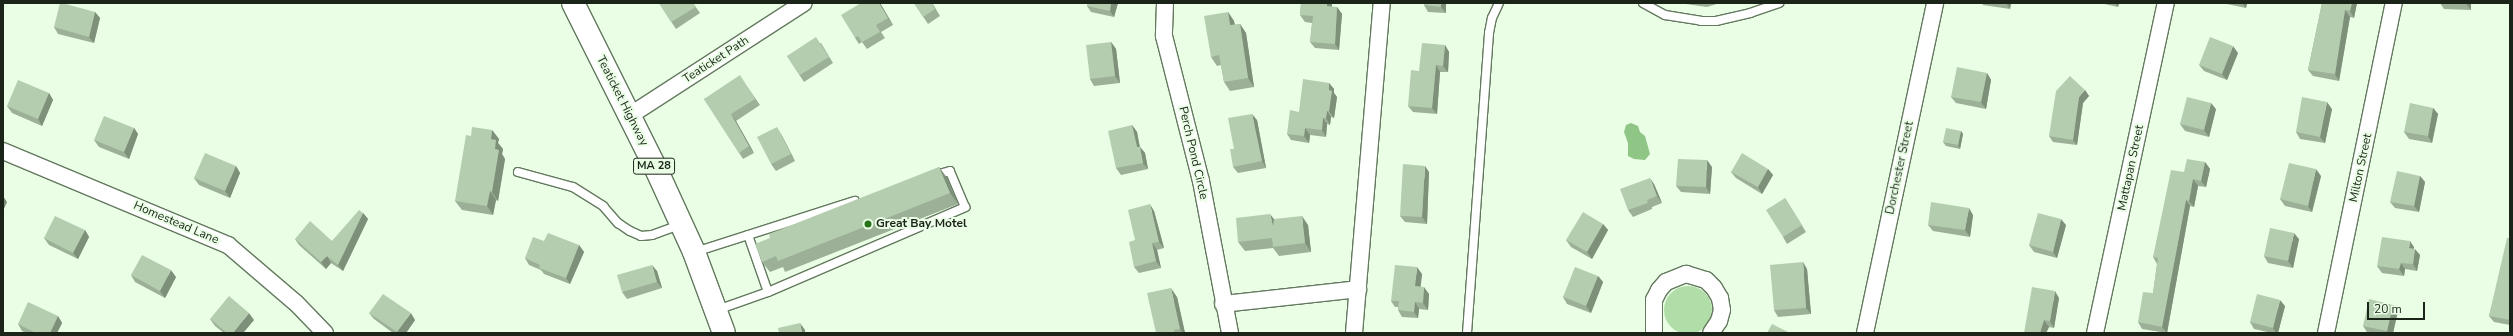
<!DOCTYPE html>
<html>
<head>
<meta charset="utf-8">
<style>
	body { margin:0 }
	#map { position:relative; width:2513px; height:336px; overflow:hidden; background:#eafee6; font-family:"Nunito Sans",sans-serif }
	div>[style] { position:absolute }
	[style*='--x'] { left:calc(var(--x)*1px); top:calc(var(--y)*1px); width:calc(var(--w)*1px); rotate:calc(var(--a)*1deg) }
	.green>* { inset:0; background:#b1dea8 }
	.round { border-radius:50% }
	.water>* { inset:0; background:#8fc585 }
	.roads { filter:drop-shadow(1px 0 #63795e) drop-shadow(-1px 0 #63795e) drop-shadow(0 1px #63795e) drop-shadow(0 -1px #63795e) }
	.lane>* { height:8px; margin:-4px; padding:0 4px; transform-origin:4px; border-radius:4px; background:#fff }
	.street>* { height:16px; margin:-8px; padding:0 8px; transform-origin:8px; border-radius:8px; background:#fff }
	.primary>* { height:22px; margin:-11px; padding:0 11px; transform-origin:11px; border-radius:11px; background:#fff }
	.wall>* { inset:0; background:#9bb096 }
	.shaded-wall>* { inset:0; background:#7e907a }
	.building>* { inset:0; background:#b4cdaf }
	.dots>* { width:11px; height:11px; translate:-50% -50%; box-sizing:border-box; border:2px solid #eafee6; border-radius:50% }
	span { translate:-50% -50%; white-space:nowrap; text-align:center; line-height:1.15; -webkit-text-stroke:4px #eafee6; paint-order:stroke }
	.shield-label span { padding:1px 3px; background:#eafee6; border:1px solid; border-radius:3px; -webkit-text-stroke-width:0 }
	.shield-label { font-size:11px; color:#1b2419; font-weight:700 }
	.street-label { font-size:12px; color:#1b2419 }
	.poi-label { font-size:12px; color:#1b2419; font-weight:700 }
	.left { translate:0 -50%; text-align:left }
	.frame { position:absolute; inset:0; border:4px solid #1b2419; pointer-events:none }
	.scale { position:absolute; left:2367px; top:302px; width:58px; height:18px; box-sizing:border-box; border:2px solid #1b2419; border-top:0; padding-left:5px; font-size:12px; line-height:14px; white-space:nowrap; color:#1b2419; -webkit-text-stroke:3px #eafee6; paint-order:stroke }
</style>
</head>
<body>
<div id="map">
	<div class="green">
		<i class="round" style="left:1664px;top:286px;width:48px;height:48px"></i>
	</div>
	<div class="water">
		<i style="clip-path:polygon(1631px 123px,1638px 126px,1640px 132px,1645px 136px,1650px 154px,1645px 160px,1634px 159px,1628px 156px,1628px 143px,1624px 132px,1626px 125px)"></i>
	</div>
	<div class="roads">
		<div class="lane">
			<i style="--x:1643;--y:3;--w:25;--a:29"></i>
			<i style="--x:1665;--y:15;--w:36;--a:9"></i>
			<i style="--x:1701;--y:21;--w:15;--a:0"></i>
			<i style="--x:1716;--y:21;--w:35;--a:-13"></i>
			<i style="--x:1750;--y:13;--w:31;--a:-19"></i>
			<i style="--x:518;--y:172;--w:57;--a:15.3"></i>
			<i style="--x:573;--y:187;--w:36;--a:32"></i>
			<i style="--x:603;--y:206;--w:23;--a:49"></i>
			<i style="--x:618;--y:223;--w:14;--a:34"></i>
			<i style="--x:630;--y:231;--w:12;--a:24"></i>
			<i style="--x:641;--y:236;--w:11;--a:-5"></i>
			<i style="--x:652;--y:235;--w:30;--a:-20"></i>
			<i style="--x:748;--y:235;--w:60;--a:70.7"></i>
			<i style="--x:695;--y:252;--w:168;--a:-17.7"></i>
			<i style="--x:717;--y:310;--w:54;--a:-19.4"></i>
			<i style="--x:768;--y:292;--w:215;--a:-23.3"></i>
			<i style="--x:965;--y:207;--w:39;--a:-113"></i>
			<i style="--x:950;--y:171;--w:18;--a:164"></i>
			<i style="--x:1467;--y:333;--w:301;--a:-85.8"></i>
			<i style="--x:1489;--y:33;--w:15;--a:-79"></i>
			<i style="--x:1492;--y:18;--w:17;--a:-65"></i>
		</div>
		<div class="street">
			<i style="--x:1165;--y:3;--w:33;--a:92"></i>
			<i style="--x:1164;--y:36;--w:150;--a:75.7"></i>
			<i style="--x:1201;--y:181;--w:155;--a:79.2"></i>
			<i style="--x:629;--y:116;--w:208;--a:-32.9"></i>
			<i style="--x:3;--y:151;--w:244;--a:22.7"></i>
			<i style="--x:228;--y:245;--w:89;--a:40.5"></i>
			<i style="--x:296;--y:303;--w:42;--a:46"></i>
			<i style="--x:1223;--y:304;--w:136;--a:-6.3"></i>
			<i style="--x:1354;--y:333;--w:331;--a:-85.2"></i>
			<i style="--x:1654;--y:333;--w:33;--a:-90"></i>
			<i style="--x:1654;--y:300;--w:11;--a:-63"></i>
			<i style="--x:1659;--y:290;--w:11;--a:-49"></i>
			<i style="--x:1666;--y:282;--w:22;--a:-22"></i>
			<i style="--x:1686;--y:274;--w:21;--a:17"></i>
			<i style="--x:1706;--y:280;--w:11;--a:45"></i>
			<i style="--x:1714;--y:288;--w:12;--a:59"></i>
			<i style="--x:1720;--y:298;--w:12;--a:81"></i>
			<i style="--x:1722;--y:310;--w:11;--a:105"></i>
			<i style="--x:1719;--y:321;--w:14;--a:124"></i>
			<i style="--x:1865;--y:333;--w:337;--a:-78"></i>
			<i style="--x:2095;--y:333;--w:338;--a:-77.9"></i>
			<i style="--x:2326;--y:333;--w:337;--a:-78.4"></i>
		</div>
		<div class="primary">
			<i style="--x:573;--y:3;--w:188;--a:63.4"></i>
			<i style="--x:657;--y:171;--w:89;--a:65.4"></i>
			<i style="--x:694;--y:252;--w:86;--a:69.7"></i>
		</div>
	</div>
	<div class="wall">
		<i style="clip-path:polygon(659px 3px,693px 3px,700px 13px,676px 29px)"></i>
		<i style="clip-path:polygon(861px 3px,880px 3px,893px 25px,881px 32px,885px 38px,867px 49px,862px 42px,859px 44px,855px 38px)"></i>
		<i style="clip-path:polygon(914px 3px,934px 3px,933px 4px,940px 16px,928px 24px)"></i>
		<i style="clip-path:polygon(1087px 3px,1118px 3px,1114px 17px,1091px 12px,1087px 6px)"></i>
		<i style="clip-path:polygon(1301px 3px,1332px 3px,1332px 7px,1337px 7px,1342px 14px,1339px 50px,1315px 48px,1310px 42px,1312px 23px,1305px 22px,1300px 15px)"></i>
		<i style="clip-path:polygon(1446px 3px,1446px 13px,1428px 12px,1424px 5px)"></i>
		<i style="clip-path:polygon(1679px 3px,1720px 3px,1707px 7px)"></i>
		<i style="clip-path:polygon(1982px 3px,2011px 3px,2010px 9px,1983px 5px)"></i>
		<i style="clip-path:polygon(2100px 3px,2119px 3px,2118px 7px)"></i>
		<i style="clip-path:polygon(2222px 3px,2247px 3px,2246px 8px)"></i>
		<i style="clip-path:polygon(2322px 3px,2357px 3px,2354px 18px,2350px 17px,2339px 81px,2313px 76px,2308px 70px)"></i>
		<i style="clip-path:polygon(2440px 3px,2471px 3px,2471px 10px,2444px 9px)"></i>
		<i style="clip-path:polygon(95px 12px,100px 18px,94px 43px,58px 34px,54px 27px)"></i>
		<i style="clip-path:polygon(1228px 12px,1234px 21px,1235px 25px,1240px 24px,1246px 33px,1254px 87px,1230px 91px,1224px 82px,1221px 65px,1217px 66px,1211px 57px)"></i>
		<i style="clip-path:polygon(1111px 42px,1116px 49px,1120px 83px,1094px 86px,1090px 79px)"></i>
		<i style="clip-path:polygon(821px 43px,833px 63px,804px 82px,787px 56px)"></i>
		<i style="clip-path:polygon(1445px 45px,1449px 52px,1448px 72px,1440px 72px,1437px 114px,1413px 112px,1408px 106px,1419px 71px)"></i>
		<i style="clip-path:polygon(2238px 53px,2227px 80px,2204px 71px,2199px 65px)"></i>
		<i style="clip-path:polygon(1987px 73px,1991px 80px,1986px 109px,1956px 103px,1951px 97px)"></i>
		<i style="clip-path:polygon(744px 82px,760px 105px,736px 121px,754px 153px,743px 159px,704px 99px)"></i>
		<i style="clip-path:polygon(1329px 83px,1334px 89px,1334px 93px,1337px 97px,1334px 118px,1331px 117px,1330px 125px,1327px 124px,1326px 137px,1310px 135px,1309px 143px,1291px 140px,1287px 134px,1299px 112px)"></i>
		<i style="clip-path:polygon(2085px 90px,2089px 96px,2083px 103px,2077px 145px,2053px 142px,2049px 136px)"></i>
		<i style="clip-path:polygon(49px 93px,53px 100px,42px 126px,12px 113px,7px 106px)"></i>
		<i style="clip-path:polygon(2433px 108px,2438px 114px,2432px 143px,2409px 139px,2404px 132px)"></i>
		<i style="clip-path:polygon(2216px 109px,2209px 137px,2185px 131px,2180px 124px)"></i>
		<i style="clip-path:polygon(2332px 109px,2325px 143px,2300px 139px,2296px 132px)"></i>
		<i style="clip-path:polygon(1257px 120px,1266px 168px,1238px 173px,1233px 167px)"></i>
		<i style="clip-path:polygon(1132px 125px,1137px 132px,1140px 147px,1145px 153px,1148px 169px,1121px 175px,1116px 168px)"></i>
		<i style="clip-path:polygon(134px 128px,138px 134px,129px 159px,99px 147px,94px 140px)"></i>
		<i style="clip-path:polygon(492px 130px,499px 139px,498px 143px,503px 149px,502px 154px,505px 159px,498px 201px,496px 200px,493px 215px,462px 210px,455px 201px)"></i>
		<i style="clip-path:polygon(1961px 131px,1963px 134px,1960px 149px,1946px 146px,1943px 142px)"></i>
		<i style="clip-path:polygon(781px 134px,795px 161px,776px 171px,771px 164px)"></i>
		<i style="clip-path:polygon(2205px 162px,2210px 169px,2206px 187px,2198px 186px,2194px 207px,2190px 206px,2167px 333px,2142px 329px,2138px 322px,2153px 293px,2157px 264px,2153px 257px,2184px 172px)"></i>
		<i style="clip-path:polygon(236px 166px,240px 173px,230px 198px,199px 185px,194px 178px)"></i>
		<i style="clip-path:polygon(939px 167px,947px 178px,958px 204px,785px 272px,783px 267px,770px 272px,762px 262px)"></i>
		<i style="clip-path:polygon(1712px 167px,1710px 194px,1681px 192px,1676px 186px)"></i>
		<i style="clip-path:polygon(1768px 169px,1773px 175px,1762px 194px,1736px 178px,1731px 172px)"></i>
		<i style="clip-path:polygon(1429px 172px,1427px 224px,1405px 222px,1400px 216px)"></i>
		<i style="clip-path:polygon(2321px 176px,2312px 212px,2285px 206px,2280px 199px)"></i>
		<i style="clip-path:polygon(2420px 176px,2425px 182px,2419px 212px,2395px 208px,2390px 202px)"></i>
		<i style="clip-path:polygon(1654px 184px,1662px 203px,1652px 207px,1652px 209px,1633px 217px,1628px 210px)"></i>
		<i style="clip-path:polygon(1785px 198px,1806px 232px,1787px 244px,1783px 237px)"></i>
		<i style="clip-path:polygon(1154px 211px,1164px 248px,1157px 250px,1161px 268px,1139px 273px,1134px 267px,1135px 240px)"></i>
		<i style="clip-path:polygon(363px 213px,368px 219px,343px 271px,331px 263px,326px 269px,299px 245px,295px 239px,332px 241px)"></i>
		<i style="clip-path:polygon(1973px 215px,1970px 237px,1933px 231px,1928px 225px)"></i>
		<i style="clip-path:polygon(1274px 219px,1308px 225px,1311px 252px,1279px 256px,1273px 248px,1245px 251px,1238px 242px)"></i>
		<i style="clip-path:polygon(1603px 224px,1608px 230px,1592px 259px,1571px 247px,1566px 240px)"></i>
		<i style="clip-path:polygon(2066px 225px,2057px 258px,2034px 252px,2029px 245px)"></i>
		<i style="clip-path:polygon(85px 230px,89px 237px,78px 259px,49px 245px,44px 238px)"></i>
		<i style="clip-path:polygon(2510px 238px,2510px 325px,2494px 322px,2489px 316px)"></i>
		<i style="clip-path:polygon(2299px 239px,2293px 268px,2268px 263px,2264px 256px)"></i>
		<i style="clip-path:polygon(544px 241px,579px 245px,584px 252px,570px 284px,544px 274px,541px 270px,529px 265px,525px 258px)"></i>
		<i style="clip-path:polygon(2414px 247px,2414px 249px,2420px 255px,2417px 271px,2405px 269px,2404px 276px,2382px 273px,2377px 266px)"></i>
		<i style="clip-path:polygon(1807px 269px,1811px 314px,1778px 317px,1774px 310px)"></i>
		<i style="clip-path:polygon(657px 271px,662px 288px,627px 299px,622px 292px)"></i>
		<i style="clip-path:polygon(1422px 274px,1420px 287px,1429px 294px,1428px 310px,1419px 309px,1418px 318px,1402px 317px,1398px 310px,1398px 307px,1395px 307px,1391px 301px)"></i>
		<i style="clip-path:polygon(131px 275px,176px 277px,165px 298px,135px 282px)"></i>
		<i style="clip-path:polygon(1598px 276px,1603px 282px,1591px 313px,1567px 304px,1563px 297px)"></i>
		<i style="clip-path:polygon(1177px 297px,1185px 333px,1156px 333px)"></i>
		<i style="clip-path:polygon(2059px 298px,2054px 328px,2049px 327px,2046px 333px,2024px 333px)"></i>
		<i style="clip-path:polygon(2393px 305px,2398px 311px,2393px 333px,2370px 333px,2367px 332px,2363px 326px)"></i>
		<i style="clip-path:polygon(2285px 306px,2278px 333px,2272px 333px,2254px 329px,2250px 322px)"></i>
		<i style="clip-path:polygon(369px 313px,415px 320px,406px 333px,393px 333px,374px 319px)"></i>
		<i style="clip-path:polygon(58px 316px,62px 323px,57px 333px,26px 333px,22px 331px,18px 324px)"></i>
		<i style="clip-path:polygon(210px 319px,254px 320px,243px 333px,224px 333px,215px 326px)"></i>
	</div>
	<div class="shaded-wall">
		<i style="clip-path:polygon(879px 3px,880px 3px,893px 25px,888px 18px)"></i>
		<i style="clip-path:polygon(1111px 3px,1118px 3px,1114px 17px,1110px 11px)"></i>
		<i style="clip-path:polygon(1327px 3px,1332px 3px,1331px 13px,1327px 6px)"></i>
		<i style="clip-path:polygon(1441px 3px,1446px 3px,1446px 13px,1441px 7px)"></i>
		<i style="clip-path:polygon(2006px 3px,2011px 3px,2010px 9px)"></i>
		<i style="clip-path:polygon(2115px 3px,2119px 3px,2118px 7px)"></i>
		<i style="clip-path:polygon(2242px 3px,2247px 3px,2246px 8px)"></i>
		<i style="clip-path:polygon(2352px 3px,2357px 3px,2354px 18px,2350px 11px)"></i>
		<i style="clip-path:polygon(2466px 3px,2471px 3px,2471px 10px,2466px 4px)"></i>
		<i style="clip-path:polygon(1337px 7px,1342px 14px,1339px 50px,1335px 44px)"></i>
		<i style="clip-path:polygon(2345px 10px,2350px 17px,2339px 81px,2335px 74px)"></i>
		<i style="clip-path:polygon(95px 12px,100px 18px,94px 43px,89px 37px)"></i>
		<i style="clip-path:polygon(1228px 12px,1234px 21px,1236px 34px,1230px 25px)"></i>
		<i style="clip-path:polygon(1240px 24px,1246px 33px,1254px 87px,1248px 78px)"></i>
		<i style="clip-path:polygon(1111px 42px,1116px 49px,1120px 83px,1115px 76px)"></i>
		<i style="clip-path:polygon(1445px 45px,1449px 52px,1448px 72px,1443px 66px)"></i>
		<i style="clip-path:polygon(2233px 46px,2238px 53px,2227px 80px,2222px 74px)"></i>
		<i style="clip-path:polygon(1436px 65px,1440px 72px,1437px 114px,1432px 108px)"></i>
		<i style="clip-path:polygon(1987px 73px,1991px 80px,1986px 109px,1981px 102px)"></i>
		<i style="clip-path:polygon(1329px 83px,1334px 89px,1334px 93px,1337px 97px,1334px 118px,1329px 111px)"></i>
		<i style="clip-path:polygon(2085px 90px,2089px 96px,2083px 103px,2077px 145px,2073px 140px,2079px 97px)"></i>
		<i style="clip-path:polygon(49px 93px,53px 100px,42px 126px,38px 119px)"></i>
		<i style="clip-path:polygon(2327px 102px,2332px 109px,2325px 143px,2320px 137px)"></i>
		<i style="clip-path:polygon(2211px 103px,2216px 109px,2209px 137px,2204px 130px)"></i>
		<i style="clip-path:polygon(2433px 108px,2438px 114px,2432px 143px,2428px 136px)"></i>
		<i style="clip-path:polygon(1327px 111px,1331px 117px,1330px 125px,1326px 118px)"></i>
		<i style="clip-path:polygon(731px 114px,736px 121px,754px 153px,749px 146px)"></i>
		<i style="clip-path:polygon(1252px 114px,1257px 120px,1266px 168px,1262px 161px)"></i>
		<i style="clip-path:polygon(1323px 118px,1327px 124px,1326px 137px,1322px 130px)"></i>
		<i style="clip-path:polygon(1132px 125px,1137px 132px,1141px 154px,1137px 147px)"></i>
		<i style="clip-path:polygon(777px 127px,781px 134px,795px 161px,791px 154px)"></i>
		<i style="clip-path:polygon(134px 128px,138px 134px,129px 159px,124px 152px)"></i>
		<i style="clip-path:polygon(1305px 128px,1310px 135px,1309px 143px,1304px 136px)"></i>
		<i style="clip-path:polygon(492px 130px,499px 139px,498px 143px,503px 149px,502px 154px,505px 159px,498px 201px,492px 192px,491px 139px)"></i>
		<i style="clip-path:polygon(1961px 131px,1963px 134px,1960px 149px,1958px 145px)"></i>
		<i style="clip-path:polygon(1140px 147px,1145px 153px,1148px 169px,1143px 163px)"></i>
		<i style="clip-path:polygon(1707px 160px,1712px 167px,1710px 194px,1706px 187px)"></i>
		<i style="clip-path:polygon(2205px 162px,2210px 169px,2206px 187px,2201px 181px)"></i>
		<i style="clip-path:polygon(236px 166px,240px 173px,230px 198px,225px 191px)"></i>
		<i style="clip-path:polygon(1425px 166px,1429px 172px,1427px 224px,1422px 217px)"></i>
		<i style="clip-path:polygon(939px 167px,947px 178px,958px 204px,950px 193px)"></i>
		<i style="clip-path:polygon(1768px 169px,1773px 175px,1762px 194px,1758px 187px)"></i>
		<i style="clip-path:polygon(2316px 169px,2321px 176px,2312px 212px,2308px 206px)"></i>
		<i style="clip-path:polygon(2420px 176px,2425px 182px,2419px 212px,2414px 206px)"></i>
		<i style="clip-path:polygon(1650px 178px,1654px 184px,1662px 203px,1657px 196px)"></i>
		<i style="clip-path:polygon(2193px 179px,2198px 186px,2194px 207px,2189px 201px)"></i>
		<i style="clip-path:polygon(490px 191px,496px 200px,493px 215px,487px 206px)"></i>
		<i style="clip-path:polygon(3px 196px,7px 202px,3px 211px)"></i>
		<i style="clip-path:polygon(2186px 200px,2190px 206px,2167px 333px,2162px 327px)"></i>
		<i style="clip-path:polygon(1150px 204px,1154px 211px,1164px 248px,1159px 242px)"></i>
		<i style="clip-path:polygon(1969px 208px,1973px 215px,1970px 237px,1965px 230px)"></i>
		<i style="clip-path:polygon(363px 213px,368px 219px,343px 271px,338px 265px)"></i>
		<i style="clip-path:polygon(1270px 214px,1277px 223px,1273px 226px)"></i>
		<i style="clip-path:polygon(1302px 216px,1308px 225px,1311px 252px,1305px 243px)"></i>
		<i style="clip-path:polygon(2061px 219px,2066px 225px,2057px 258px,2053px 252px)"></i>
		<i style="clip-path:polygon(1603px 224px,1608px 230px,1592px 259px,1587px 252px)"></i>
		<i style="clip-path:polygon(85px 230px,89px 237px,78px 259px,73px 253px)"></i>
		<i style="clip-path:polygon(2294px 233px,2299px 239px,2293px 268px,2288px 261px)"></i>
		<i style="clip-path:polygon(2410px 241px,2414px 247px,2413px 254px,2409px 248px)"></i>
		<i style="clip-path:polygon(1152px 243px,1157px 250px,1161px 268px,1156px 261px)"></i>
		<i style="clip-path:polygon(579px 245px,584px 252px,570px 284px,566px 278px)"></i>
		<i style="clip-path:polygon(2415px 249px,2420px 255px,2417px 271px,2413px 264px)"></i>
		<i style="clip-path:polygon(327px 256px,331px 263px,326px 269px,321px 262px)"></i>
		<i style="clip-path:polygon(1803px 262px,1807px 269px,1811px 314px,1806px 308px)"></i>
		<i style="clip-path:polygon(2401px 263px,2405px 269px,2404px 276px,2399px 269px)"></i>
		<i style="clip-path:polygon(652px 265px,657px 271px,662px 288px,657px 282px)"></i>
		<i style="clip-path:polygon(1417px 267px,1422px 274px,1420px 293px,1415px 286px)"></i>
		<i style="clip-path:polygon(171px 270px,176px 277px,165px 298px,160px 291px)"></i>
		<i style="clip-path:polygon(1598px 276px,1603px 282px,1591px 313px,1586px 306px)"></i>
		<i style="clip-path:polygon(1424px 287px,1429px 294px,1428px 310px,1423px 303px)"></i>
		<i style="clip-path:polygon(1171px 288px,1177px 297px,1185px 333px,1183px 333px,1180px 329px)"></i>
		<i style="clip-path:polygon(2055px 291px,2059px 298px,2054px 328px,2050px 321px)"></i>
		<i style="clip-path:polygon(2280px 300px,2285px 306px,2278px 333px,2276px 333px,2273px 328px)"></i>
		<i style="clip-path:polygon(1415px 302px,1419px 309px,1418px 318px,1414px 312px)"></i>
		<i style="clip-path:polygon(2393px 305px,2398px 311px,2393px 333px,2388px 333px,2387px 331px)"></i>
		<i style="clip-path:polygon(249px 313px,254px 320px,243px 333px,233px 333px)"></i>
		<i style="clip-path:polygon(411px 313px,415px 320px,406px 333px,397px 333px,397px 332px)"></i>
		<i style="clip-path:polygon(58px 316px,62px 323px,57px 333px,50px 333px)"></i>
		<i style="clip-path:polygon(2044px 320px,2049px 327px,2046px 333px,2040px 333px)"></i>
		<i style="clip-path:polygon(800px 323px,805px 330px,805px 333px,802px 333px)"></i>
	</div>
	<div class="building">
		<i style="clip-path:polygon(60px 3px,62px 3px,95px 12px,89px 37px,54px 27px)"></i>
		<i style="clip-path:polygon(659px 3px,693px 3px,696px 7px,671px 22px)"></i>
		<i style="clip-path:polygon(861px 3px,879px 3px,888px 18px,876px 25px,880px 32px,862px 42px,858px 36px,855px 38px,841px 15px)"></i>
		<i style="clip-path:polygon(914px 3px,932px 3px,935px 9px,923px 17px)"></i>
		<i style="clip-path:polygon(1087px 3px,1111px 3px,1110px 11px,1087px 6px)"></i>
		<i style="clip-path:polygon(1301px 3px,1327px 3px,1327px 6px,1337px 7px,1335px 44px,1310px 42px,1313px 16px,1300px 15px)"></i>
		<i style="clip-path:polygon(1424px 3px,1441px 3px,1441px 7px,1424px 5px)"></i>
		<i style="clip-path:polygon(2322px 3px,2352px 3px,2350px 11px,2345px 10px,2335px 74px,2308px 70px)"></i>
		<i style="clip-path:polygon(2447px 3px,2466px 3px,2466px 4px)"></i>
		<i style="clip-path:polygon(1228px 12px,1230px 25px,1240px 24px,1248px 78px,1224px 82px,1219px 55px,1211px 57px,1204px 16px)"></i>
		<i style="clip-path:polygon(816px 37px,829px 57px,800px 75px,787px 56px)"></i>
		<i style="clip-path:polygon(2210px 37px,2233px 46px,2222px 74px,2199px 65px)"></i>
		<i style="clip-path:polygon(1111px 42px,1115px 76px,1090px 79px,1086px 45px)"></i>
		<i style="clip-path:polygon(1422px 43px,1445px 45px,1443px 66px,1436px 65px,1432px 108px,1408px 106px,1411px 70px,1419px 71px)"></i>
		<i style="clip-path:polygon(1957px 67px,1987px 73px,1981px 102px,1951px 97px)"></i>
		<i style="clip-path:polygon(740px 75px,755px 99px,731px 114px,749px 146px,739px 153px,704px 99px)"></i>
		<i style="clip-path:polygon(2070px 76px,2085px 90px,2079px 97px,2073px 140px,2049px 136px,2056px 91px)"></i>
		<i style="clip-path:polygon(1303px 79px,1329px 83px,1329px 90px,1332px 91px,1329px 111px,1327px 111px,1326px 118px,1323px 118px,1322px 130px,1305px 128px,1304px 136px,1287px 134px,1290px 110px,1299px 112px)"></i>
		<i style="clip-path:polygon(18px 80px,49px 93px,38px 119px,7px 106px)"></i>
		<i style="clip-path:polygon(2187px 97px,2211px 103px,2204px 130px,2180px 124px)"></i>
		<i style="clip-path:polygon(2302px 97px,2327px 102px,2320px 137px,2296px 132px)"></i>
		<i style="clip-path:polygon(2410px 103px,2433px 108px,2428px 136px,2404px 132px)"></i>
		<i style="clip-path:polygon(1252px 114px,1262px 161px,1233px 167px,1230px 149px,1234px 149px,1228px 118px)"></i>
		<i style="clip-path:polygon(104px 116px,134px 128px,124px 152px,94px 140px)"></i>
		<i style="clip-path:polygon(1132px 125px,1137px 147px,1140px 147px,1143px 163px,1116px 168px,1108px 131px)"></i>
		<i style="clip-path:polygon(472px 127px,492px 130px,491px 139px,496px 140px,495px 149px,499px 150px,492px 192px,490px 191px,487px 206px,455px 201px,466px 135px,471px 136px)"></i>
		<i style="clip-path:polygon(777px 127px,791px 154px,771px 164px,757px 137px)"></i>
		<i style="clip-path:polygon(1946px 128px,1961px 131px,1958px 145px,1943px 142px)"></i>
		<i style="clip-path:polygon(205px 153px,236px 166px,225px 191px,194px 178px)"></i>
		<i style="clip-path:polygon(1742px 153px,1768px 169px,1758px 187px,1731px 172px)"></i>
		<i style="clip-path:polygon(1678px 159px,1707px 160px,1706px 187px,1676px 186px)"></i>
		<i style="clip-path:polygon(2187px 159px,2205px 162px,2201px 181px,2193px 179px,2189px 201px,2186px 200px,2162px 327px,2138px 322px,2143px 292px,2153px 293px,2158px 258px,2153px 257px,2171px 170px,2184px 172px)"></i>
		<i style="clip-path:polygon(2289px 163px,2316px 169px,2308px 206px,2280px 199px)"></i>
		<i style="clip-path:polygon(1403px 164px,1425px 166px,1422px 217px,1400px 216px)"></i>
		<i style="clip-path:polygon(939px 167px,950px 193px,778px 261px,776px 256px,762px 262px,755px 244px,770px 238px,769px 234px)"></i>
		<i style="clip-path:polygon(2397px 171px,2420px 176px,2414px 206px,2390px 202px)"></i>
		<i style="clip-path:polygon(1650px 178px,1657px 196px,1647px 200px,1648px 203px,1628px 210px,1620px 189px)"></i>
		<i style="clip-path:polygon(1785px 198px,1802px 225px,1783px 237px,1766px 210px)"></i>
		<i style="clip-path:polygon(1931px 202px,1969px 208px,1965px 230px,1928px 225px)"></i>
		<i style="clip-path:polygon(1150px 204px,1159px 242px,1152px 243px,1156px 261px,1134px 267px,1129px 242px,1135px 240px,1128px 210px)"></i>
		<i style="clip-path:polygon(359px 210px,363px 213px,338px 265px,327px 256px,321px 262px,295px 239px,310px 221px,332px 241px)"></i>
		<i style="clip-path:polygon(1583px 212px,1603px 224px,1587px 252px,1566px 240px)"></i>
		<i style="clip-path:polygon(2038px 213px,2061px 219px,2053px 252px,2029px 245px)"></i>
		<i style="clip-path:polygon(1270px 214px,1273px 226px,1274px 219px,1302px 216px,1305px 243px,1273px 247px,1272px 238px,1238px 242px,1236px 218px)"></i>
		<i style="clip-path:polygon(55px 216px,85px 230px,73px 253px,44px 238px)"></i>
		<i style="clip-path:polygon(2270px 228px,2294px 233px,2288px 261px,2264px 256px)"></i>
		<i style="clip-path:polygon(548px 233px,579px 245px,566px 278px,539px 268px,540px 265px,525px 258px,533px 237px,544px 241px)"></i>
		<i style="clip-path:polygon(2382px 237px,2410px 241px,2409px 248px,2415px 249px,2413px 264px,2401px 263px,2399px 269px,2377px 266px)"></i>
		<i style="clip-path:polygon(2507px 238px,2510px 238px,2510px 320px,2489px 316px)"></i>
		<i style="clip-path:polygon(142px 255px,171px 270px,160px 291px,131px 275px)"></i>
		<i style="clip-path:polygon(1803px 262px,1806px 308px,1774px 310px,1770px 265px)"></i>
		<i style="clip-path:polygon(652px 265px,657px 282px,622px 292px,617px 275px)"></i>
		<i style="clip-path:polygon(1395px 265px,1417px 267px,1415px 286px,1424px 287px,1423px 303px,1415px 302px,1414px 312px,1398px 310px,1399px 301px,1391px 301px)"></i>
		<i style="clip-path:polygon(1575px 267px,1598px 276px,1586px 306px,1563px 297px)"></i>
		<i style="clip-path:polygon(2032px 287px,2055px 291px,2050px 321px,2044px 320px,2040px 333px,2024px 333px)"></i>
		<i style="clip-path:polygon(1171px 288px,1180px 329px,1174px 330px,1175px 333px,1156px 333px,1147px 293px)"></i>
		<i style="clip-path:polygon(383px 294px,411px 313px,397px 332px,369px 313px)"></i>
		<i style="clip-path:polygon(2257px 294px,2280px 300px,2273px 328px,2250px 322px)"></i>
		<i style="clip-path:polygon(229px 296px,249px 313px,233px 333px,227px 333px,210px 319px)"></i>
		<i style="clip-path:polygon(2369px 299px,2393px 305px,2387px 331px,2363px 326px)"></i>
		<i style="clip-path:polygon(28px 302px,58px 316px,50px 333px,36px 333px,18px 324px)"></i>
		<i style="clip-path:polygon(800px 323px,802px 333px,779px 333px,778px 328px)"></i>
		<i style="clip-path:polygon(1772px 324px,1790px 333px,1767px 333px)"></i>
	</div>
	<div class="dots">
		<i style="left:868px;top:224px;background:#287318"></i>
	</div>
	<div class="shield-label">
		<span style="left:654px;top:166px">MA 28</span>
	</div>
	<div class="street-label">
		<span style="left:716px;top:60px;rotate:-33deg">Teaticket Path</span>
		<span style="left:622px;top:101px;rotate:63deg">Teaticket Highway</span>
		<span style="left:1193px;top:153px;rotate:77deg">Perch Pond Circle</span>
		<span style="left:1900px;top:168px;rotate:-78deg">Dorchester Street</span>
		<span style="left:2131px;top:168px;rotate:-78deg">Mattapan Street</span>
		<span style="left:2361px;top:168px;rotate:-78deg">Milton Street</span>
		<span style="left:176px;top:223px;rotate:23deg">Homestead Lane</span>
	</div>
	<div class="poi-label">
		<span class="left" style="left:876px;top:224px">Great Bay Motel</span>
	</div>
	<div class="frame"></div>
	<div class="scale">20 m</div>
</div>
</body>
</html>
